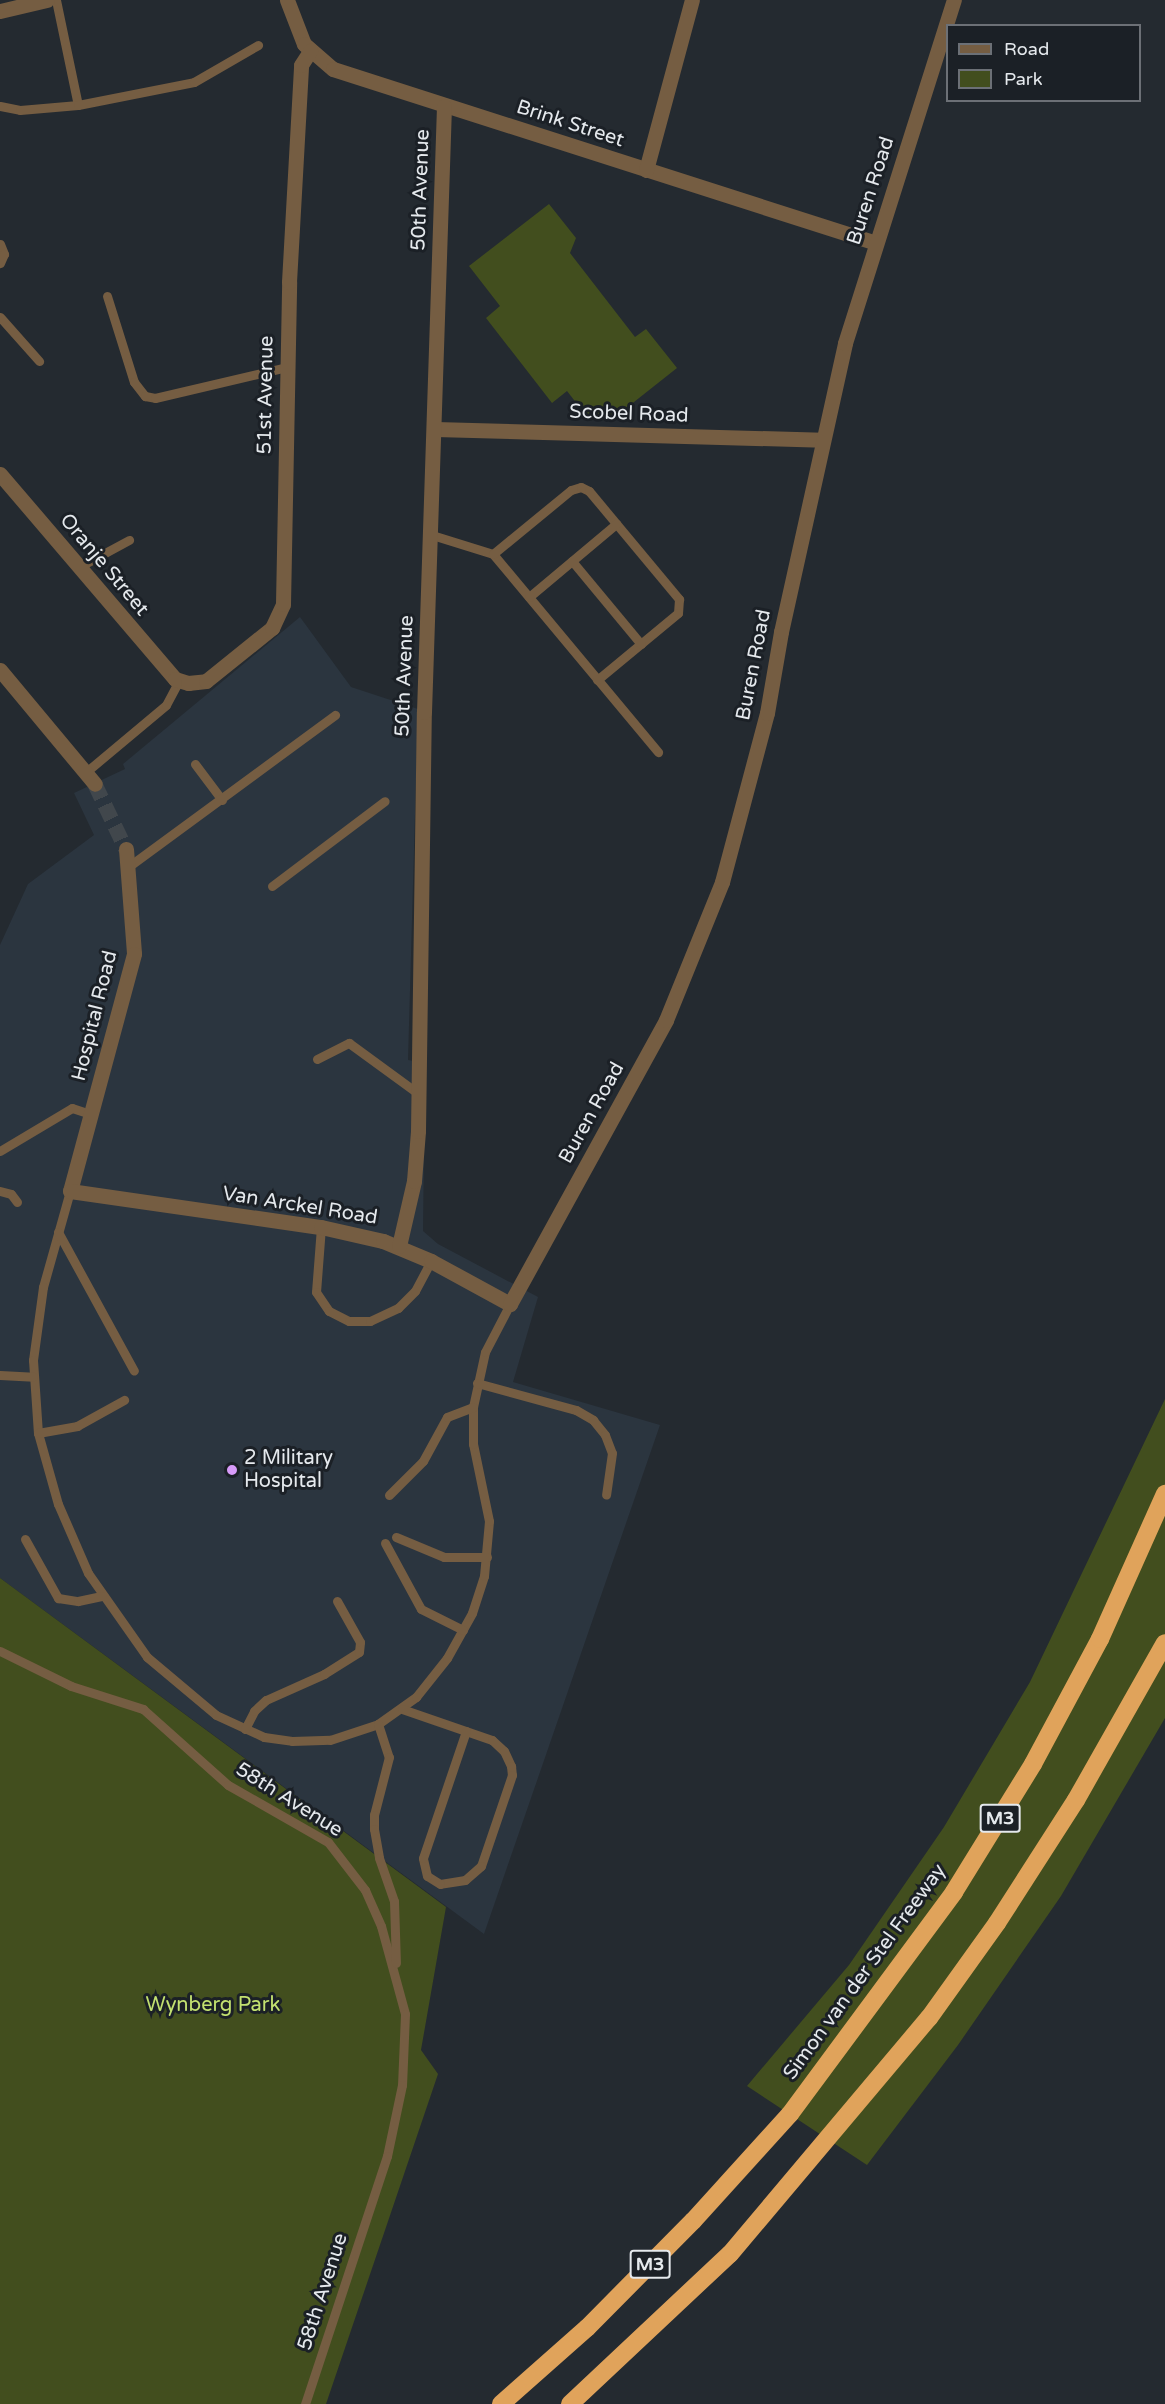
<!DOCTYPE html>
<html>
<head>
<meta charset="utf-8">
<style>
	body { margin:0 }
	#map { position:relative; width:1165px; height:2404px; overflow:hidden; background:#242a30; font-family:"Varela Round",sans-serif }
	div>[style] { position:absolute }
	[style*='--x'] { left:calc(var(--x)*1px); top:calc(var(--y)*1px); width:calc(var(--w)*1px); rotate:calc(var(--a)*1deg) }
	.built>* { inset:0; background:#2b353f }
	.green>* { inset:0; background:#424e1e }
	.street-tunnel>* { height:15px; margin-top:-7.5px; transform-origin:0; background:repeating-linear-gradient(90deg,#41474c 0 15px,transparent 0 23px) }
	.lane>* { height:9px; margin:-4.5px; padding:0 4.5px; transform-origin:4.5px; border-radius:4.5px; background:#755d42 }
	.street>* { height:15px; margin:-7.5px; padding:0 7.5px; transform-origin:7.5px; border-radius:7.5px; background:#755d42 }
	.highway>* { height:18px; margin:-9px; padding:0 9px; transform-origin:9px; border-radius:9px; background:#e0a35b }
	.dots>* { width:16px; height:16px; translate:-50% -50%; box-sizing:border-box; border:3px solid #1b2026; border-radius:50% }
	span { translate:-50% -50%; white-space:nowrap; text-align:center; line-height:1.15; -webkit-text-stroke:6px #1b2026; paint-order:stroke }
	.shield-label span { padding:2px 4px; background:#1b2026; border:2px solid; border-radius:4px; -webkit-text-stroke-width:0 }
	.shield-label { font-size:18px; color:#e5e9ed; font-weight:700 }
	.street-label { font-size:20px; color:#e5e9ed }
	.poi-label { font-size:20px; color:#e5e9ed }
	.left { translate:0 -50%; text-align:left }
	.park-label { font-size:20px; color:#c3e170 }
	.legend { position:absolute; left:946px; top:24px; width:195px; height:78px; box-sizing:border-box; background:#1b2026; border:2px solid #6c7076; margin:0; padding:8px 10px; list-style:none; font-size:18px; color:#e5e9ed }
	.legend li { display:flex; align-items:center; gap:12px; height:30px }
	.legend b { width:30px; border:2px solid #6c7076 }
</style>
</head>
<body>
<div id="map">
	<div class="built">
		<i style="clip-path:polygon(300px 617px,351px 687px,418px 709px,408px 1060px,425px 1063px,423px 1231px,438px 1244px,538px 1297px,513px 1382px,660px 1425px,484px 1934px,0 1578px,0 945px,28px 884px,94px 835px,74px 793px,125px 769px,123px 764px)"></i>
	</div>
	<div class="green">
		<i style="clip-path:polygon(549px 204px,576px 238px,570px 253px,635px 337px,646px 329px,677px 368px,610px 421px,588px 418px,567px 391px,552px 403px,486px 318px,500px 306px,469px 266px)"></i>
		<i style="clip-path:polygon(1165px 1399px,1165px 1718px,1061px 1896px,958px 2045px,867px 2165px,747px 2086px,849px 1965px,944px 1827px,1030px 1682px)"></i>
		<i style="clip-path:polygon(0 1578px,446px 1907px,421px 2050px,438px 2074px,326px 2404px,0 2404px)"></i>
	</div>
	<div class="street-tunnel">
		<i style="--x:95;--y:784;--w:72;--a:64.5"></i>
	</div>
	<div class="lane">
		<i style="--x:56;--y:0;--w:107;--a:78.2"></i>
		<i style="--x:0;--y:106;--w:20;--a:11"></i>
		<i style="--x:20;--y:110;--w:58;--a:-4.9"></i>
		<i style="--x:78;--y:105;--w:118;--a:-11.2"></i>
		<i style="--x:194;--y:82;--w:74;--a:-30"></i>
		<i style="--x:0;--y:244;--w:11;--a:68"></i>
		<i style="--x:4;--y:254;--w:10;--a:114"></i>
		<i style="--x:107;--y:296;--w:90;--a:72.6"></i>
		<i style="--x:134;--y:382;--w:18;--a:52"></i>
		<i style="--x:145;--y:396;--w:10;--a:11"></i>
		<i style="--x:155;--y:398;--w:136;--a:-13.2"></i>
		<i style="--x:0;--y:317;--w:59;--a:48.4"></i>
		<i style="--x:432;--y:535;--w:64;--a:17.3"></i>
		<i style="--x:493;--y:554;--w:258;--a:50.2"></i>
		<i style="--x:493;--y:554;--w:101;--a:-39.4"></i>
		<i style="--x:571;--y:490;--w:10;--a:-17"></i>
		<i style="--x:581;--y:487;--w:9;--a:27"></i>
		<i style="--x:589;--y:491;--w:141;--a:50.2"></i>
		<i style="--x:679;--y:599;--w:14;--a:94"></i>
		<i style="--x:678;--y:613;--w:105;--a:140.4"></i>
		<i style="--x:572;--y:561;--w:108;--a:50.3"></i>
		<i style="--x:79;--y:567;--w:57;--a:-28.4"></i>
		<i style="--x:529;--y:597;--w:114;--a:-40"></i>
		<i style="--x:195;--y:764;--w:45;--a:53.1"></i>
		<i style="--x:86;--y:772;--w:104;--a:-39.9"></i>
		<i style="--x:166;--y:705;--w:27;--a:-62"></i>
		<i style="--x:128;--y:867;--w:257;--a:-36.3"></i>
		<i style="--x:272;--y:886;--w:141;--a:-37"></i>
		<i style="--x:317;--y:1059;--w:36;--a:-27"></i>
		<i style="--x:349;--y:1043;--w:88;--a:36.2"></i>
		<i style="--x:0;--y:1151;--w:84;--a:-30.8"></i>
		<i style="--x:72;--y:1108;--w:20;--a:18"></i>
		<i style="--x:0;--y:1191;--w:11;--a:15"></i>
		<i style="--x:11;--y:1194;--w:10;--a:53"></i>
		<i style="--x:70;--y:1191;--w:100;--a:105.7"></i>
		<i style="--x:43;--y:1287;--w:74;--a:97.8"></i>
		<i style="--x:33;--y:1360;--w:73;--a:86.1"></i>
		<i style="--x:38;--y:1433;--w:74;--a:74.3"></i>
		<i style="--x:58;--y:1504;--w:75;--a:66.5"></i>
		<i style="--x:88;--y:1573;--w:103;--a:54.9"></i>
		<i style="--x:147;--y:1657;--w:90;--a:40"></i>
		<i style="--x:216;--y:1715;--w:53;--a:24.6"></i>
		<i style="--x:264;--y:1737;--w:28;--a:8"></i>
		<i style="--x:292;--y:1741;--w:38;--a:-2"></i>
		<i style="--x:330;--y:1740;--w:51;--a:-18.4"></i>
		<i style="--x:378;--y:1724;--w:47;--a:-35.4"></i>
		<i style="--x:416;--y:1697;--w:50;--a:-51.5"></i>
		<i style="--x:447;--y:1658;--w:51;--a:-60.9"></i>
		<i style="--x:472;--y:1613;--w:39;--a:-72"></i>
		<i style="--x:484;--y:1576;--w:55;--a:-84.8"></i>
		<i style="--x:489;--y:1521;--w:79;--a:-101.7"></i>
		<i style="--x:473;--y:1444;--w:37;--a:-90"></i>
		<i style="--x:473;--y:1407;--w:56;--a:-77.7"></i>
		<i style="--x:485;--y:1352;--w:54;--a:-62.5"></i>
		<i style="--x:321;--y:1227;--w:65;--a:94.4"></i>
		<i style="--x:316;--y:1292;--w:23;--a:56"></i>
		<i style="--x:329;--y:1311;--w:22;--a:27"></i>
		<i style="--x:349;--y:1321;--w:21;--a:0"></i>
		<i style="--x:370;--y:1321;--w:31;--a:-25"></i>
		<i style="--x:398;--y:1308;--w:24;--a:-45"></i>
		<i style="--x:415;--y:1291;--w:34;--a:-62"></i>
		<i style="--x:58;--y:1232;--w:158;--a:61.3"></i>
		<i style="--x:0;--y:1375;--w:33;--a:3"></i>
		<i style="--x:477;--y:1383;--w:103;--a:15.3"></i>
		<i style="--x:576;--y:1410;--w:20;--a:30"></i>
		<i style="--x:593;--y:1420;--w:19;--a:51"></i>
		<i style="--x:605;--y:1435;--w:19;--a:69"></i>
		<i style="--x:612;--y:1453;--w:42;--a:98.1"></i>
		<i style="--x:38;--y:1433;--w:40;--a:-10"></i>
		<i style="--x:77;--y:1426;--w:54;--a:-29"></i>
		<i style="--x:389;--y:1495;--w:48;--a:-45"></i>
		<i style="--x:423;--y:1461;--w:50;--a:-61.4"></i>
		<i style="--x:447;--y:1417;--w:28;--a:-21"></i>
		<i style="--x:396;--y:1537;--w:52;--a:22.6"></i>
		<i style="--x:444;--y:1557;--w:43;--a:0"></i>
		<i style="--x:25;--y:1539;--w:68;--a:60.8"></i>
		<i style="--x:58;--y:1598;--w:20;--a:9"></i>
		<i style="--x:78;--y:1601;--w:24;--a:-12"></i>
		<i style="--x:385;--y:1543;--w:75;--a:61.4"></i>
		<i style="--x:421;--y:1609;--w:47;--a:26.6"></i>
		<i style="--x:0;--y:1651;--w:79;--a:26.2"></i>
		<i style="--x:71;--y:1686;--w:76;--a:17.7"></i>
		<i style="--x:143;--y:1709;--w:114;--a:41.8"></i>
		<i style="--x:228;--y:1785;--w:115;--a:29.7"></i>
		<i style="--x:328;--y:1842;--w:61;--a:52.4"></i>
		<i style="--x:365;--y:1890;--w:39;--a:66"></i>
		<i style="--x:381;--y:1926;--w:91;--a:74.7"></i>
		<i style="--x:405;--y:2014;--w:71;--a:92.4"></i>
		<i style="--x:402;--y:2085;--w:73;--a:101.9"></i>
		<i style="--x:387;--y:2156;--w:261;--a:108.3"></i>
		<i style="--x:402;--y:1709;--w:95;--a:19"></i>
		<i style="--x:492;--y:1740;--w:16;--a:43"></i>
		<i style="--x:504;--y:1751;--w:17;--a:65"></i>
		<i style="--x:511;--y:1766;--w:9;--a:84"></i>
		<i style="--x:512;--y:1775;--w:96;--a:108.8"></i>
		<i style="--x:481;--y:1866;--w:21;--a:139"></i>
		<i style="--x:465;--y:1880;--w:25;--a:171"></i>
		<i style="--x:440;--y:1884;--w:15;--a:-148"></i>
		<i style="--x:427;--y:1876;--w:18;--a:-103"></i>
		<i style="--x:423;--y:1858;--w:134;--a:-71.3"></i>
		<i style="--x:378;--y:1724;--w:35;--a:72"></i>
		<i style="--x:389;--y:1757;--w:60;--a:104.5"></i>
		<i style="--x:374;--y:1815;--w:14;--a:90"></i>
		<i style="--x:374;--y:1829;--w:29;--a:80"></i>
		<i style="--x:379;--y:1858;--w:46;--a:70.8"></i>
		<i style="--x:394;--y:1901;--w:62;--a:88.2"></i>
		<i style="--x:245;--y:1729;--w:20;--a:-63"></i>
		<i style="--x:254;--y:1711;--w:16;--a:-43"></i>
		<i style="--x:266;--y:1700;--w:64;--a:-24.1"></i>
		<i style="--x:324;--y:1674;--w:41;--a:-32.2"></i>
		<i style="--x:359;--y:1652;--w:10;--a:-84"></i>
		<i style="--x:360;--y:1642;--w:47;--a:-119.3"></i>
	</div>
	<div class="street">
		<i style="--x:287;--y:0;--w:47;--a:68.9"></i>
		<i style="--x:304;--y:44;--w:38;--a:41"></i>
		<i style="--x:333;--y:69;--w:570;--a:17.77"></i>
		<i style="--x:0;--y:11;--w:48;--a:-13.2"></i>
		<i style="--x:646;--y:170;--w:176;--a:-74.9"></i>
		<i style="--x:435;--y:429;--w:387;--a:1.6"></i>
		<i style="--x:0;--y:474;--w:270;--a:49.5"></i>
		<i style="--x:175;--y:679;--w:14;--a:17"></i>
		<i style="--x:188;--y:683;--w:18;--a:-6"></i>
		<i style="--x:206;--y:681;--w:85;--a:-38.8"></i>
		<i style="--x:272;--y:628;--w:26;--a:-65"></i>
		<i style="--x:283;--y:604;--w:322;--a:-88.9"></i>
		<i style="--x:289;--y:282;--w:217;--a:-86.8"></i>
		<i style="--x:301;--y:65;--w:17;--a:-57"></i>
		<i style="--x:0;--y:670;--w:148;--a:50.2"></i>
		<i style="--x:126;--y:849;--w:105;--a:85.6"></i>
		<i style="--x:134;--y:954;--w:245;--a:105.1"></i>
		<i style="--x:70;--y:1191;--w:254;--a:8.2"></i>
		<i style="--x:321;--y:1227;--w:64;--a:12.7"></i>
		<i style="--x:383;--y:1241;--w:52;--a:22.6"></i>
		<i style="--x:431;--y:1261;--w:90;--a:28.6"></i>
		<i style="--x:510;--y:1304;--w:324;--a:-61.2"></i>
		<i style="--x:666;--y:1020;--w:149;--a:-67.9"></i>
		<i style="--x:722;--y:882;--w:175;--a:-75.1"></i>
		<i style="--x:767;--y:713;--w:82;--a:-80.2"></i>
		<i style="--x:781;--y:632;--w:296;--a:-77.5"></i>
		<i style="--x:845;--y:343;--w:360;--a:-72.4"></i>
		<i style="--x:399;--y:1246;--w:67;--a:-77"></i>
		<i style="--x:414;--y:1181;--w:50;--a:-85.4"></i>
		<i style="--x:418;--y:1131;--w:419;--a:-89.2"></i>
		<i style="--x:424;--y:712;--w:606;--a:-88.11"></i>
	</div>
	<div class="highway">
		<i style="--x:501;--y:2404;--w:115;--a:-41.5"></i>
		<i style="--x:587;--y:2328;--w:151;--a:-45.3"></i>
		<i style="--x:693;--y:2221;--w:144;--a:-47.8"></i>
		<i style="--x:790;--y:2114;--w:276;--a:-53.5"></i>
		<i style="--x:954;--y:1892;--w:150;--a:-58.3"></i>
		<i style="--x:1033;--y:1764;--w:142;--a:-61.8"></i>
		<i style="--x:1100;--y:1639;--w:159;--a:-65.9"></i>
		<i style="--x:570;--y:2404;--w:219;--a:-43.2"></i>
		<i style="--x:730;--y:2254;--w:309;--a:-49.9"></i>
		<i style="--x:929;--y:2018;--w:117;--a:-54.4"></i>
		<i style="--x:997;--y:1923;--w:146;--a:-57.3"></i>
		<i style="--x:1076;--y:1800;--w:180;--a:-60.5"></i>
	</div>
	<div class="dots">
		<i style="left:232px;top:1470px;background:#d79bf9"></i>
	</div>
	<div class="shield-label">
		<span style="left:1000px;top:1818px">M3</span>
		<span style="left:650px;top:2264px">M3</span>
	</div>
	<div class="street-label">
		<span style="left:570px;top:124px;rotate:18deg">Brink Street</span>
		<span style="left:421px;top:190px;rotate:-88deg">50th Avenue</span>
		<span style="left:871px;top:191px;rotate:-72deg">Buren Road</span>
		<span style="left:266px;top:395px;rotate:-89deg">51st Avenue</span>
		<span style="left:629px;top:414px;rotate:2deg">Scobel Road</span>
		<span style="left:104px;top:565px;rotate:50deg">Oranje Street</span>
		<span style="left:754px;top:665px;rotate:-79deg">Buren Road</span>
		<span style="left:405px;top:676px;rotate:-88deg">50th Avenue</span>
		<span style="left:95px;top:1016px;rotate:-76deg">Hospital Road</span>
		<span style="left:592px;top:1113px;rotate:-61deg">Buren Road</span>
		<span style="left:300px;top:1206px;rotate:9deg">Van Arckel Road</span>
		<span style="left:289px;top:1800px;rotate:32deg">58th Avenue</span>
		<span style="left:865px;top:1972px;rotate:-54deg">Simon van der Stel Freeway</span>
		<span style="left:323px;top:2292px;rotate:-72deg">58th Avenue</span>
	</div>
	<div class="poi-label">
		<span class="left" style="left:244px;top:1470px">2 Military<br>Hospital</span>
	</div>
	<div class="park-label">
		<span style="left:213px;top:2005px">Wynberg Park</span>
	</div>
	<ul class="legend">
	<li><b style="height:8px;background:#755d42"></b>Road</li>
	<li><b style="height:16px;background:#424e1e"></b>Park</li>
	</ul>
</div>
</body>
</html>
